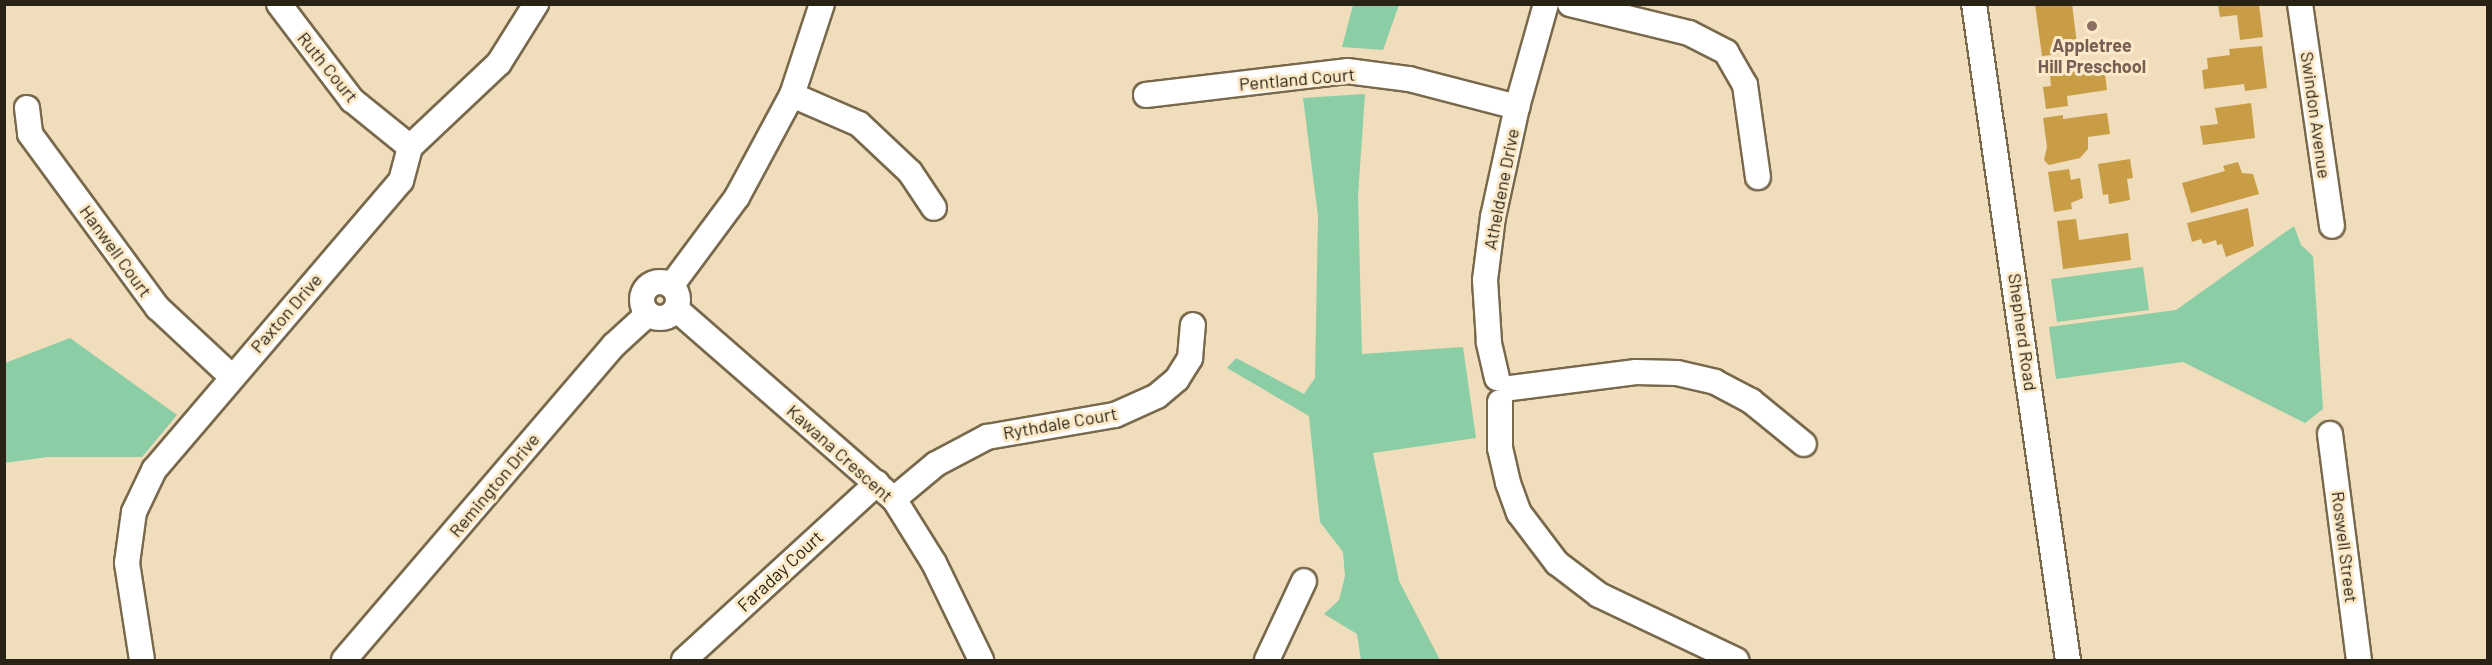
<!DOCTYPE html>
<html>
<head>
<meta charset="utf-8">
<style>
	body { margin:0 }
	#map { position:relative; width:2492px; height:665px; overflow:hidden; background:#efddbc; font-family:Barlow,sans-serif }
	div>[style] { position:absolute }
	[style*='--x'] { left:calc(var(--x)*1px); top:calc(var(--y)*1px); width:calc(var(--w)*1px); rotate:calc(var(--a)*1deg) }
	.green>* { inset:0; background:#8bcda5 }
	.building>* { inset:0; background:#c99c46 }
	.roads { filter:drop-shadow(2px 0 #79694c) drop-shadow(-2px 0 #79694c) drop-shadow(0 2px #79694c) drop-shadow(0 -2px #79694c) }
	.minor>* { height:24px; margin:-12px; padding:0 12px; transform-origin:12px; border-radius:12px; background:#fff }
	.minor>.ring { margin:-12px; padding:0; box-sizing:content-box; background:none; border:24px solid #fff; border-radius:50% }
	.dots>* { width:16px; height:16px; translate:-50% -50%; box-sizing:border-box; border:3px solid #fceac9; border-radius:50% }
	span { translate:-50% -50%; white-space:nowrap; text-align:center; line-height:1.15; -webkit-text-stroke:6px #fceac9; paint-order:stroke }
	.education-label { font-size:18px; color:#785e54; font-weight:700 }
	.street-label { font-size:18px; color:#292316 }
	.frame { position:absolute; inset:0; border:6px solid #292316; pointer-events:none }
</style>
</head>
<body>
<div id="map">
	<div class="green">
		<i style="clip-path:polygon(1353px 5px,1399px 5px,1383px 50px,1342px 47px)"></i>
		<i style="clip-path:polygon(1365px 94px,1358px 196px,1362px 354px,1463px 347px,1476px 438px,1373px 453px,1399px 581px,1440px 660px,1361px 660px,1357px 634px,1324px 614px,1339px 600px,1345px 576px,1343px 552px,1320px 522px,1309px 416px,1227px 368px,1236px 358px,1304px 394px,1315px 378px,1318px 216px,1303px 98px)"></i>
		<i style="clip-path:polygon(2294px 226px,2301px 245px,2313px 256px,2323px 409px,2305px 423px,2183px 362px,2056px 379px,2049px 327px,2176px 310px)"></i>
		<i style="clip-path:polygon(2143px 267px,2149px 310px,2057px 322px,2051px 279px)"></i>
		<i style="clip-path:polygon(70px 338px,177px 415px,142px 457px,47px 457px,5px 463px,5px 363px)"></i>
	</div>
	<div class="building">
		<i style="clip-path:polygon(2035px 4px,2072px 4px,2078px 52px,2042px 56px)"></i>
		<i style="clip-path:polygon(2218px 5px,2259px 5px,2263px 37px,2240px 40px,2237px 15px,2220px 17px)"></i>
		<i style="clip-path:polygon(2262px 46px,2267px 88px,2245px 91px,2244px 84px,2204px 89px,2202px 70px,2208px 69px,2207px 58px,2230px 55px,2229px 49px)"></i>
		<i style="clip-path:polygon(2104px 66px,2107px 90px,2067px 96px,2068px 106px,2046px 109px,2043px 87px,2051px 86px,2050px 76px)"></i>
		<i style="clip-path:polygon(2251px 103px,2255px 138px,2203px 145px,2200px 126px,2218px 124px,2215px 108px)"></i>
		<i style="clip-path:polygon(2107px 113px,2110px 134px,2088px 137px,2088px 149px,2080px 158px,2049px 165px,2044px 160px,2047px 147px,2043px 118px,2063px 115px,2063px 119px)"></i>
		<i style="clip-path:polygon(2130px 159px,2133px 178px,2127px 179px,2130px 200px,2109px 204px,2108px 194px,2103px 195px,2098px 164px)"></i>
		<i style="clip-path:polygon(2238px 162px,2242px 173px,2253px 174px,2259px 194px,2191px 213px,2182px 183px,2225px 171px,2223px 166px)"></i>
		<i style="clip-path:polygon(2069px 169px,2071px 180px,2080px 178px,2083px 198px,2071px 203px,2072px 209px,2054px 212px,2048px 172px)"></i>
		<i style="clip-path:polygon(2248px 208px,2254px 246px,2226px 257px,2222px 244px,2217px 245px,2216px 240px,2203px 244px,2201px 239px,2192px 242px,2187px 223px)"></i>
		<i style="clip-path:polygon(2076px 219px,2079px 240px,2128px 233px,2131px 260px,2063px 269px,2057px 221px)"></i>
	</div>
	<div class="roads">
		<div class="minor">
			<i style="--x:279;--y:4;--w:121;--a:52.8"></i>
			<i style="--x:352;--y:100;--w:75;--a:39"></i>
			<i style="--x:1570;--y:4;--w:122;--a:13.7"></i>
			<i style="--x:1689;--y:33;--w:42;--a:27.2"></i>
			<i style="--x:1726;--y:52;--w:38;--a:60"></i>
			<i style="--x:1745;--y:85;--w:93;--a:82"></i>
			<i style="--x:1974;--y:4;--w:663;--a:81.85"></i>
			<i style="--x:2300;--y:4;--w:224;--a:81.8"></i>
			<i style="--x:792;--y:95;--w:73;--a:23.4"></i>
			<i style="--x:859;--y:124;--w:70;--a:43.3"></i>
			<i style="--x:910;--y:172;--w:43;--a:56.3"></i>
			<i style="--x:1146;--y:95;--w:202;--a:-6.8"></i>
			<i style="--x:1347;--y:71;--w:63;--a:7.4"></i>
			<i style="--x:1409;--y:79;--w:112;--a:14.5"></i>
			<i style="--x:27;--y:108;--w:26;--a:83"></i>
			<i style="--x:30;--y:134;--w:216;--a:53.7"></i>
			<i style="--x:158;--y:308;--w:100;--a:43"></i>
			<i class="ring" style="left:642px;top:282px;width:12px;height:12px"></i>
			<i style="--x:671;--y:286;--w:111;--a:-53.4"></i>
			<i style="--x:737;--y:197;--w:116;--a:-61.7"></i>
			<i style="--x:792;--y:95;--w:96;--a:-71.8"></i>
			<i style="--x:676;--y:309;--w:289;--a:41.1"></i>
			<i style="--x:894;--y:499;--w:75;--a:58"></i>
			<i style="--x:934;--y:563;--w:108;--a:64.1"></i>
			<i style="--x:1497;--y:378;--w:37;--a:-103"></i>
			<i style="--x:1489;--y:342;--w:62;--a:-93.7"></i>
			<i style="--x:1485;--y:280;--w:64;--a:-82.8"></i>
			<i style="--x:1493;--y:217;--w:113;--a:-77.7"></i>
			<i style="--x:1517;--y:107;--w:107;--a:-74.3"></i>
			<i style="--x:1511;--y:388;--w:126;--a:-7.3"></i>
			<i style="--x:1636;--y:372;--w:41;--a:1.4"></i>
			<i style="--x:1677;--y:373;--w:39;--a:13"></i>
			<i style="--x:1715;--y:382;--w:41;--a:27.8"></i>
			<i style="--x:1751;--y:401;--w:68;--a:39.1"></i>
			<i style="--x:1500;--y:402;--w:46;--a:90"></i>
			<i style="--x:1500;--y:448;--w:36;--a:77"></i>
			<i style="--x:1508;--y:483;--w:32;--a:70"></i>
			<i style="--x:1519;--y:513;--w:63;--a:52.8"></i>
			<i style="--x:1557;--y:563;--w:53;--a:37.3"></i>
			<i style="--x:1599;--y:595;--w:152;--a:25.4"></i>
			<i style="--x:2330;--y:434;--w:228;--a:82.7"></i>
			<i style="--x:894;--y:499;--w:55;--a:-39.8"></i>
			<i style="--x:936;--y:464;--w:58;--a:-27.9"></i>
			<i style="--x:987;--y:437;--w:130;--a:-9.8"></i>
			<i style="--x:1115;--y:415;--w:46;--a:-24.3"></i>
			<i style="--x:1157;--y:396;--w:26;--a:-40"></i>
			<i style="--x:1177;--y:379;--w:25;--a:-58"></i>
			<i style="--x:1190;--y:358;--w:33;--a:-85"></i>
			<i style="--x:142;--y:660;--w:98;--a:-98.8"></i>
			<i style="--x:127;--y:563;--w:51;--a:-82.2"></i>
			<i style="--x:134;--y:512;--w:47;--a:-64.5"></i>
			<i style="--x:154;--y:470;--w:380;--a:-49.5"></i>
			<i style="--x:401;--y:181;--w:35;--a:-75"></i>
			<i style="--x:410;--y:147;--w:122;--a:-43.3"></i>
			<i style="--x:499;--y:63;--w:70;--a:-57.9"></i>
			<i style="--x:344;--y:660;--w:415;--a:-49.4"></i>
			<i style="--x:614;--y:345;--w:46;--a:-42.4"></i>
			<i style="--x:684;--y:660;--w:262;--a:-42.5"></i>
			<i style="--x:1267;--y:660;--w:87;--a:-64.9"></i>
		</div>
	</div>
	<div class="dots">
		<i style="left:2092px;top:26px;background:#8d6e63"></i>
	</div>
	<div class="education-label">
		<span style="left:2092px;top:56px">Appletree<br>Hill Preschool</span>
	</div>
	<div class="street-label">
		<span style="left:328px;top:67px;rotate:51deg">Ruth Court</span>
		<span style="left:1297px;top:79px;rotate:-5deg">Pentland Court</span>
		<span style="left:2316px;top:115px;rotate:82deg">Swindon Avenue</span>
		<span style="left:1501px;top:189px;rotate:-79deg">Atheldene Drive</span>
		<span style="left:116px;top:251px;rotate:54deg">Hanwell Court</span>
		<span style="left:286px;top:313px;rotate:-49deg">Paxton Drive</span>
		<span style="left:2023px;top:332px;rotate:82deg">Shepherd Road</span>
		<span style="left:1060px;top:423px;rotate:-10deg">Rythdale Court</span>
		<span style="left:840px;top:453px;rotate:42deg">Kawana Crescent</span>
		<span style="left:494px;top:485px;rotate:-50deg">Remington Drive</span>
		<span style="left:2345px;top:547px;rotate:83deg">Roswell Street</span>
		<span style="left:780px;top:571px;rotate:-43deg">Faraday Court</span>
	</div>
	<div class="frame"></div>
</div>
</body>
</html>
